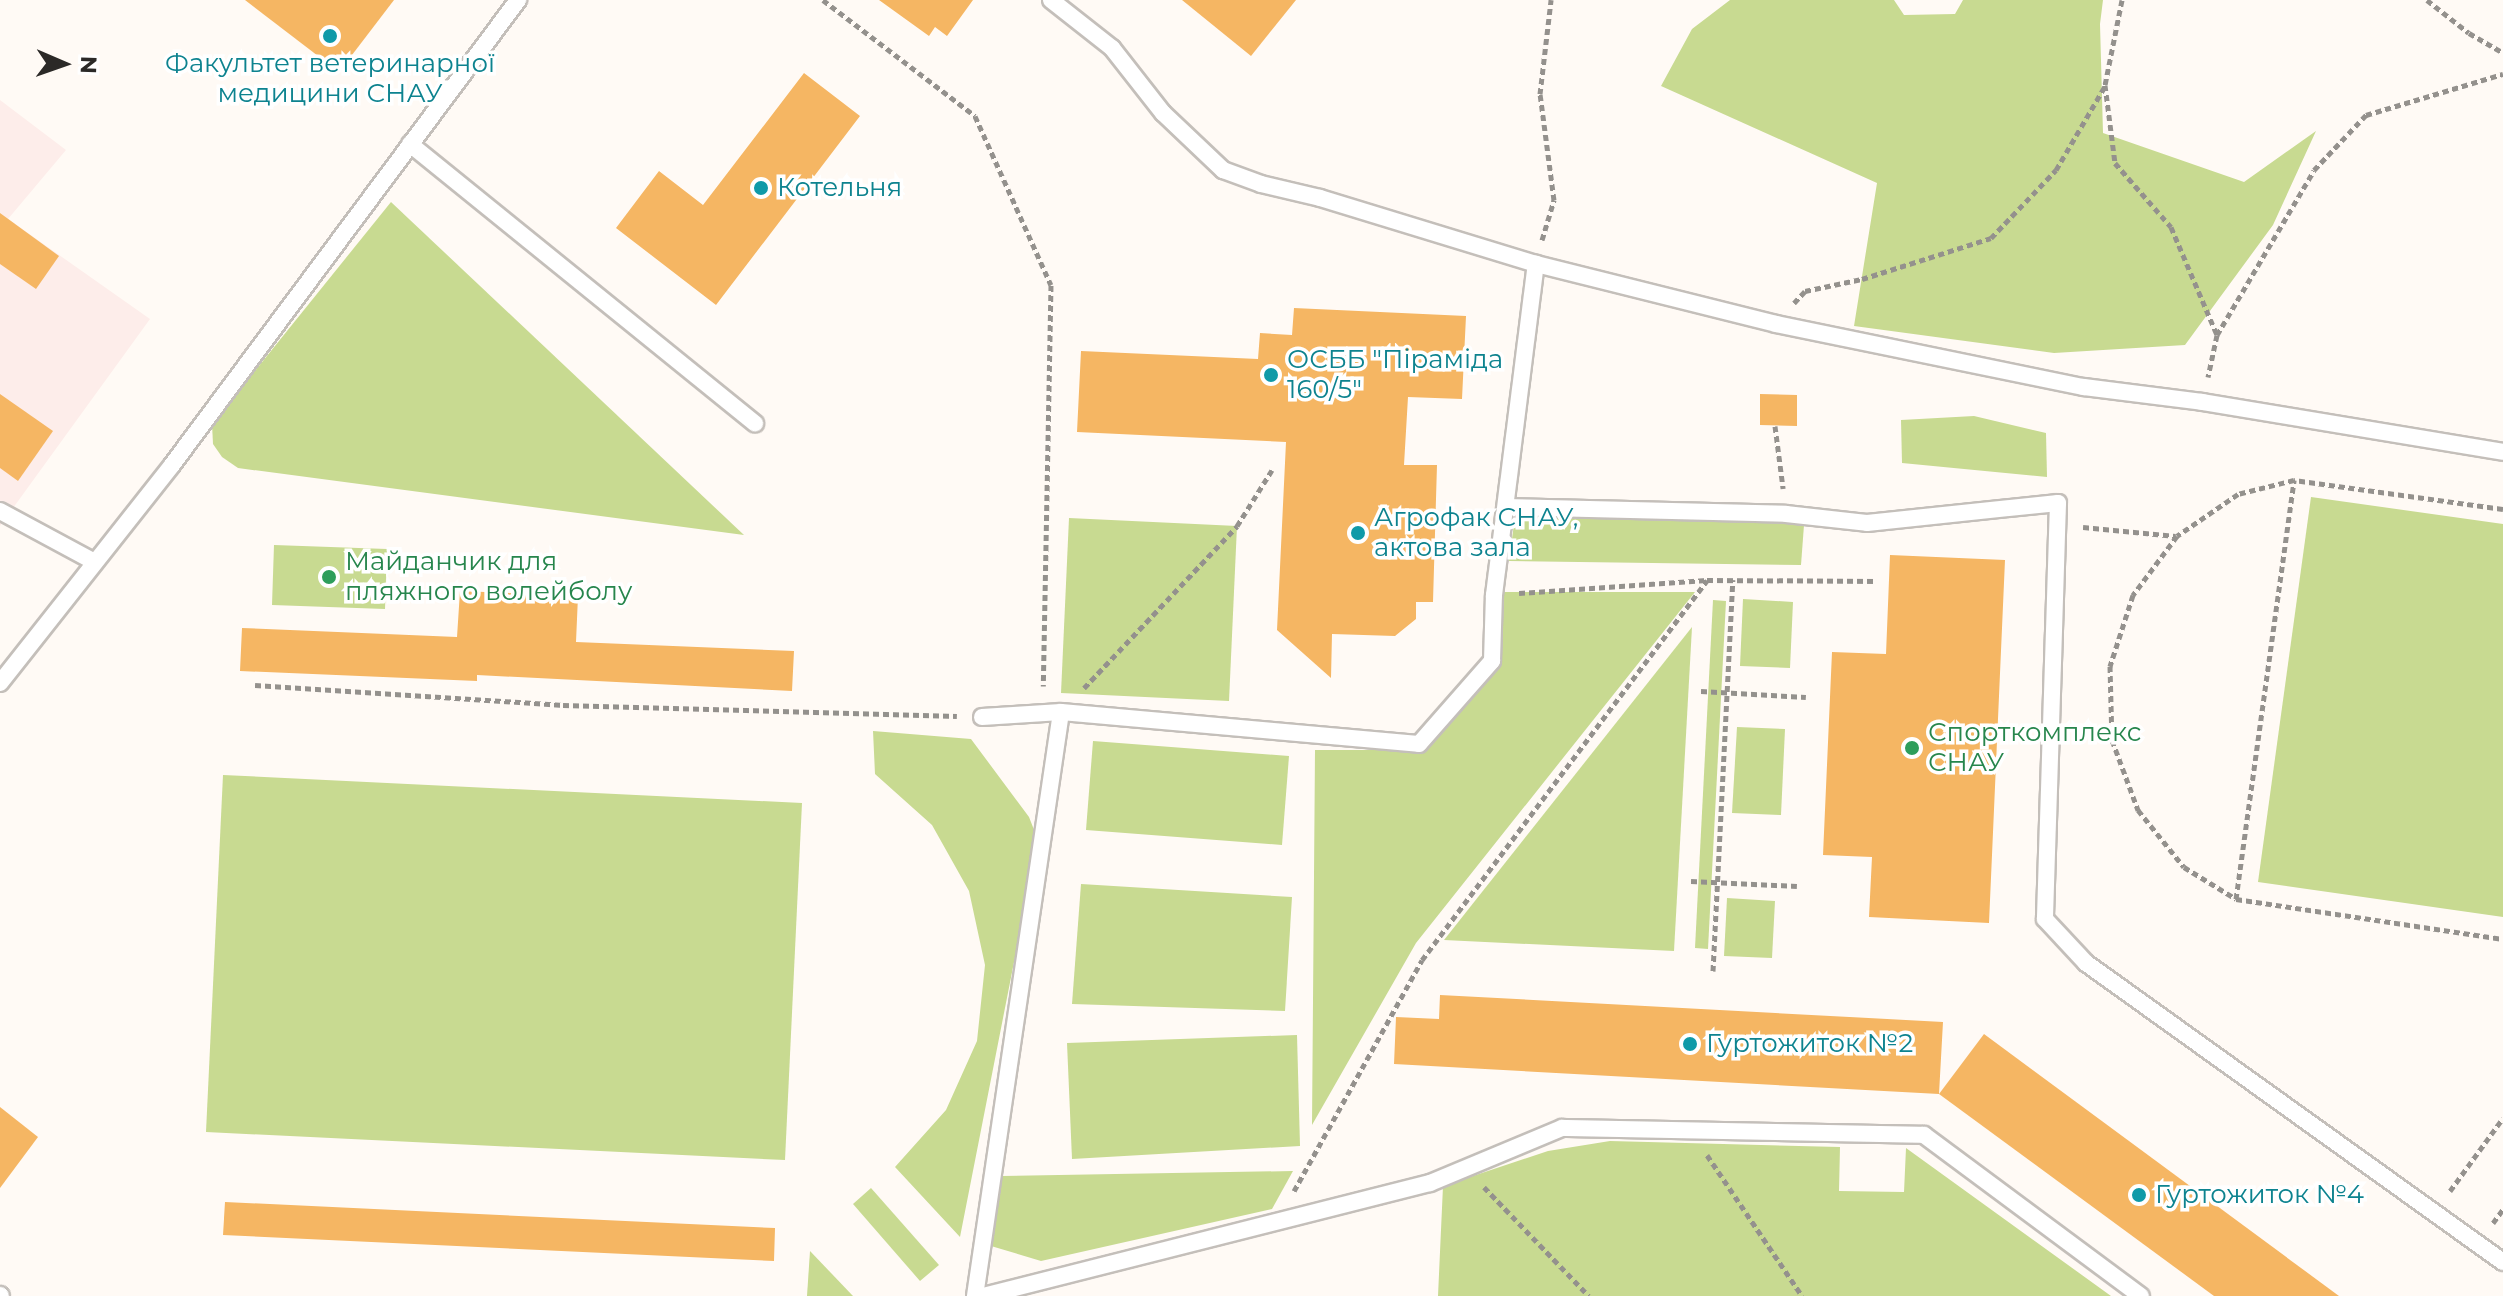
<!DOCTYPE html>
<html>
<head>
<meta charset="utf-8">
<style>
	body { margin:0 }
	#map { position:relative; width:2503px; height:1296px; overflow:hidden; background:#fffaf5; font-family:Montserrat,sans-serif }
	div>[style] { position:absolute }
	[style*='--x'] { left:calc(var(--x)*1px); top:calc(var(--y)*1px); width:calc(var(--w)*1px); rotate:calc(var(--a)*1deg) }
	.industrial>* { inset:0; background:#fdedea }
	.green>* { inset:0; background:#c8da91 }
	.building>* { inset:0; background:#f5b663 }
	.path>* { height:5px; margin-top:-2.5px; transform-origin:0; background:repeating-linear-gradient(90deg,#94918d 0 6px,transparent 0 10px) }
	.roads { filter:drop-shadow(2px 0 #c4bfba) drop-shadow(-2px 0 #c4bfba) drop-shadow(0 2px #c4bfba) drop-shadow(0 -2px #c4bfba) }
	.lane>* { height:16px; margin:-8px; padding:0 8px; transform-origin:8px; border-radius:8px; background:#fff }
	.dots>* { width:22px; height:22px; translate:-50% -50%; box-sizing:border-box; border:4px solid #fff; border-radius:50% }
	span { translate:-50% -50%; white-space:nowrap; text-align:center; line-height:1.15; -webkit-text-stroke:7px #fff; paint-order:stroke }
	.culture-label { font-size:26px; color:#0d838f }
	.left { translate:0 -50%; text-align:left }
	.leisure-label { font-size:26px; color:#27864d }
	.north { position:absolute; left:24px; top:24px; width:80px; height:80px; -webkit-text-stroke:6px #fff; paint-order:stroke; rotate:92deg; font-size:22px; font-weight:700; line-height:32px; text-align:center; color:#2b2927 }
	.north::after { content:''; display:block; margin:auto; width:28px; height:36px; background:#2b2927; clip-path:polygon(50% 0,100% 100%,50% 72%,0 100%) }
</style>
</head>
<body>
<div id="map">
	<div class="industrial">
		<i style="clip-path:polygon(0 100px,66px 150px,8px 219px,150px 319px,0 526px)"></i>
	</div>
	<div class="green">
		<i style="clip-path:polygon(1730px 0,1894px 0,1904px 15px,1955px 14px,1963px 0,2103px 0,2100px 24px,2103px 133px,2244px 182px,2316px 131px,2273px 225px,2185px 345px,2054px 353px,1854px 326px,1877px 183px,1661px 86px,1692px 29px)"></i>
		<i style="clip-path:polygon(391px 202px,744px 535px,238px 468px,222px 457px,213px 444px,212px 424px)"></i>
		<i style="clip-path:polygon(1974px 416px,2046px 433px,2047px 477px,1902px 463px,1901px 420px)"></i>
		<i style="clip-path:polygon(2311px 497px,2503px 524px,2503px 917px,2258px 882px)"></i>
		<i style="clip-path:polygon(1544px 500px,1784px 504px,1804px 525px,1801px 565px,1509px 561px,1514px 524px,1528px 509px)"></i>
		<i style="clip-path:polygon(1069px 518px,1237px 526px,1229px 701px,1061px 693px)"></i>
		<i style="clip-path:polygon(274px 545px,387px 549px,385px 609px,272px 605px)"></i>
		<i style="clip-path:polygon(1503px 592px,1695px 592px,1416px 943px,1312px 1125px,1315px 750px,1413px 750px,1496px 652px)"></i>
		<i style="clip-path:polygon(1743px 599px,1793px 602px,1790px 668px,1740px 666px)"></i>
		<i style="clip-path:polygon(1713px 600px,1726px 601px,1708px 949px,1695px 948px)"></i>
		<i style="clip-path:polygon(1692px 627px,1674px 951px,1444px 940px)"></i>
		<i style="clip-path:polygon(1737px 727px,1785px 729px,1781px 815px,1732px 813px)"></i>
		<i style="clip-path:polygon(873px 731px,971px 739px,1029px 817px,1038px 840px,960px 1237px,895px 1167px,946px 1110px,977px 1041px,985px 965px,969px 891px,932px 825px,875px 774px)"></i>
		<i style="clip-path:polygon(1093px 741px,1289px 756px,1282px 845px,1086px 830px)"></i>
		<i style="clip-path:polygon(223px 775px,802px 803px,785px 1160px,206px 1132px)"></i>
		<i style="clip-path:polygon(1081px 884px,1292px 897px,1285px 1011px,1072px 1004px)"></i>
		<i style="clip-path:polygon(1727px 898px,1775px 901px,1772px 958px,1724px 956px)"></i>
		<i style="clip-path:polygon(1297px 1035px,1300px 1146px,1072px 1159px,1067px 1043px)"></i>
		<i style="clip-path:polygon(1610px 1141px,1840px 1147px,1839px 1191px,1904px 1192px,1906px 1148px,2111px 1296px,1438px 1296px,1443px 1186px,1548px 1151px)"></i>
		<i style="clip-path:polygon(1293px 1171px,1272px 1209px,1041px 1261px,991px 1246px,1002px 1176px)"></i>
		<i style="clip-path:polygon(871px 1188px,939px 1265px,920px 1281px,853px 1204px)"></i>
		<i style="clip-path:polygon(810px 1251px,853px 1296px,807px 1296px)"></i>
	</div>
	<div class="building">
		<i style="clip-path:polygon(245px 0,394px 0,339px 72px)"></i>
		<i style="clip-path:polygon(879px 0,973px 0,947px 36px,935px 27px,929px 36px)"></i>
		<i style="clip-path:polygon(1182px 0,1296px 0,1251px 56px)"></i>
		<i style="clip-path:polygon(804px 73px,860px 116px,716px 305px,616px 228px,659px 171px,703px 205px)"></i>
		<i style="clip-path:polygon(0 213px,59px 256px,36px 289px,0 264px)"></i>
		<i style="clip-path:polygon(1294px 308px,1466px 316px,1462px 399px,1408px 397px,1404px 465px,1437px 465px,1433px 602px,1416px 602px,1416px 619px,1395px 636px,1332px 634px,1331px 678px,1277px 630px,1286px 442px,1077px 432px,1081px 351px,1258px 359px,1260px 333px,1292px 335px)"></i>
		<i style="clip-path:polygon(0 394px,53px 431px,18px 481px,0 468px)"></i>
		<i style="clip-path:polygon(1760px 394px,1797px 395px,1797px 426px,1760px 425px)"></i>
		<i style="clip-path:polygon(1890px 555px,2005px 560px,1989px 923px,1869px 917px,1872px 857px,1823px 855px,1832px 652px,1886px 654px)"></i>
		<i style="clip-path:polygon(460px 591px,578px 596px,576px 642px,794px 651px,792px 691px,477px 675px,477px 681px,240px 671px,242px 628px,457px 637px)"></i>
		<i style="clip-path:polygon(1440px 995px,1943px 1022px,1939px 1094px,1394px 1064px,1396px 1017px,1439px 1019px)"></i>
		<i style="clip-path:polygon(1984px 1034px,2339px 1296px,2214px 1296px,1939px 1094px)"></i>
		<i style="clip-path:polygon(0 1107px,38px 1137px,0 1188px)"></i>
		<i style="clip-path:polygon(225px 1202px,775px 1228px,774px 1261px,223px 1235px)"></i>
	</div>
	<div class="path">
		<i style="--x:823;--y:0;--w:191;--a:37.3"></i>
		<i style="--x:975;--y:116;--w:185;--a:65.8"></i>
		<i style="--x:1051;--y:285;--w:401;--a:91.1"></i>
		<i style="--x:2122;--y:0;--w:87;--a:101.3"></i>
		<i style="--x:2105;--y:85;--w:79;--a:82.7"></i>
		<i style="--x:2115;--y:163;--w:85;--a:48.8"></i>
		<i style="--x:2171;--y:227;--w:117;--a:66.9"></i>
		<i style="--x:2217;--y:335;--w:43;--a:102.1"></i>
		<i style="--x:2427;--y:0;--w:53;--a:38.2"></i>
		<i style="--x:2469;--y:33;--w:39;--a:30"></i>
		<i style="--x:1542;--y:240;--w:42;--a:-73.3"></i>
		<i style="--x:1554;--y:200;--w:107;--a:-97.5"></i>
		<i style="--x:1540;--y:94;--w:95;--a:-83.3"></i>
		<i style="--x:1794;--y:303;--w:16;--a:-47"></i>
		<i style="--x:1805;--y:291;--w:58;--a:-11.9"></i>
		<i style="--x:1862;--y:279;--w:135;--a:-17.6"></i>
		<i style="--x:1991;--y:238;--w:94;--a:-46.3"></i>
		<i style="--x:2056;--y:170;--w:97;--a:-59.7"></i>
		<i style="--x:2217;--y:335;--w:191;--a:-59.5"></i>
		<i style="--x:2314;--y:170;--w:76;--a:-46.6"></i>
		<i style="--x:2366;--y:115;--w:143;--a:-16.7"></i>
		<i style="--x:1775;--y:426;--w:63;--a:82.6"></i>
		<i style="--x:2503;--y:509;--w:211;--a:-172.1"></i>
		<i style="--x:2294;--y:480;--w:58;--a:166"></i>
		<i style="--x:2238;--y:494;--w:74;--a:145.5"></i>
		<i style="--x:2177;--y:536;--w:74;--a:126.7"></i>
		<i style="--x:2133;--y:595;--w:75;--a:107.9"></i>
		<i style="--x:2110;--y:666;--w:74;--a:88.5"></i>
		<i style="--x:2112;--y:740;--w:75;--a:69.6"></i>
		<i style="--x:2138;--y:810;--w:73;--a:51.1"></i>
		<i style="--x:2184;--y:867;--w:61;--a:31.6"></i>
		<i style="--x:2236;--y:899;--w:270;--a:8.5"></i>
		<i style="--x:2083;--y:527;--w:93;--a:5.5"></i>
		<i style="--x:1519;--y:593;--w:188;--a:-4"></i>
		<i style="--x:1707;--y:580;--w:170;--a:0.3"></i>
		<i style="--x:255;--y:685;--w:309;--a:3.7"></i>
		<i style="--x:563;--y:705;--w:394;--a:1.6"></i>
		<i style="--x:1084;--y:688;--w:223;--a:-46.6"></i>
		<i style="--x:1237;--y:526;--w:66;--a:-58"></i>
		<i style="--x:1701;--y:691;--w:105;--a:3.3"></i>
		<i style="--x:1691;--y:881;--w:106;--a:2.7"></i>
		<i style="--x:2236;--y:899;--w:423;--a:-82.1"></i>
		<i style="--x:1713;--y:971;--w:392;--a:-87.1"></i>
		<i style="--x:1707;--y:1155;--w:170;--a:56"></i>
		<i style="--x:1484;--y:1187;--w:151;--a:46.1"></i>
		<i style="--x:1294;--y:1191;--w:264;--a:-61"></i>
		<i style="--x:1422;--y:960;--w:475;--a:-53.1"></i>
		<i style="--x:2450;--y:1191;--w:90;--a:-54"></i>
		<i style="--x:2493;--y:1223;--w:17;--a:-54"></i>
	</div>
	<div class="roads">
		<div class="lane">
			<i style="--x:1051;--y:0;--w:78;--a:38.2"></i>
			<i style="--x:1112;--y:48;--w:83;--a:51.9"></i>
			<i style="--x:1163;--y:113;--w:83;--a:43.5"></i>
			<i style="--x:1223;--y:170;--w:40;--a:20.2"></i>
			<i style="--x:1261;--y:184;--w:61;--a:13.3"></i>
			<i style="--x:1320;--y:198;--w:226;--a:17"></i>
			<i style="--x:1536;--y:264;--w:247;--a:14"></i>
			<i style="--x:1776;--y:324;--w:314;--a:11.6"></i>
			<i style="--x:2084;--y:387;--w:119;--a:7.2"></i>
			<i style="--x:2202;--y:402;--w:305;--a:9.4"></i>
			<i style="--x:410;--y:144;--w:444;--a:39"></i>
			<i style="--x:1506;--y:507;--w:280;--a:1.4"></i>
			<i style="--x:1786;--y:514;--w:81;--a:6.3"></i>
			<i style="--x:1867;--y:523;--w:192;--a:-6"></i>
			<i style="--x:2058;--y:503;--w:416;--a:91.8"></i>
			<i style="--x:2045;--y:919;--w:60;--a:47"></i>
			<i style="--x:2086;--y:963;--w:513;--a:35.64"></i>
			<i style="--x:0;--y:511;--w:106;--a:28.3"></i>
			<i style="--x:0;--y:683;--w:278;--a:-51.7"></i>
			<i style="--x:172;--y:465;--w:580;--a:-53.35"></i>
			<i style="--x:982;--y:717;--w:79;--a:-3.6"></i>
			<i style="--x:0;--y:1295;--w:1;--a:45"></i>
			<i style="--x:975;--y:1296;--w:590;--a:-81.62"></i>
			<i style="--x:1061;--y:712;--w:359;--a:5.1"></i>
			<i style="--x:1419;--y:744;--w:111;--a:-48.7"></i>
			<i style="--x:1492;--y:661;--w:66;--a:-88.3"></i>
			<i style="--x:1494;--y:595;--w:334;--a:-82.8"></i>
			<i style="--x:983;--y:1296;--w:461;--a:-14.2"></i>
			<i style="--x:1430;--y:1183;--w:143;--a:-22.6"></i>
			<i style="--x:1562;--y:1128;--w:362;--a:1.1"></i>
			<i style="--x:1924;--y:1135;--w:270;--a:36.6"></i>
		</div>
	</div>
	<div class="dots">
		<i style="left:330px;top:36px;background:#0f9aa8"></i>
		<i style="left:761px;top:188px;background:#0f9aa8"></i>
		<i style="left:1271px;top:375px;background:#0f9aa8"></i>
		<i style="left:1358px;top:533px;background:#0f9aa8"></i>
		<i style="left:329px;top:577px;background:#2e9e5b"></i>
		<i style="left:1912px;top:748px;background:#2e9e5b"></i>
		<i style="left:1690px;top:1044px;background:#0f9aa8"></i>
		<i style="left:2139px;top:1195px;background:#0f9aa8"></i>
	</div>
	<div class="culture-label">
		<span style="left:330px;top:79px">Факультет ветеринарної<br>медицини СНАУ</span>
		<span class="left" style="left:777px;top:188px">Котельня</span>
		<span class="left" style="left:1287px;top:375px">ОСББ "Піраміда<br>160/5"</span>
		<span class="left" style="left:1374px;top:533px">Агрофак СНАУ,<br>актова зала</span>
		<span class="left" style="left:1706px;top:1044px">Гуртожиток №2</span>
		<span class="left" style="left:2155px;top:1195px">Гуртожиток №4</span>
	</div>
	<div class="leisure-label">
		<span class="left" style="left:345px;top:577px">Майданчик для<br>пляжного волейболу</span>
		<span class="left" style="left:1928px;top:748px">Спорткомплекс<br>СНАУ</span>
	</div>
	<div class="north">N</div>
</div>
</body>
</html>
